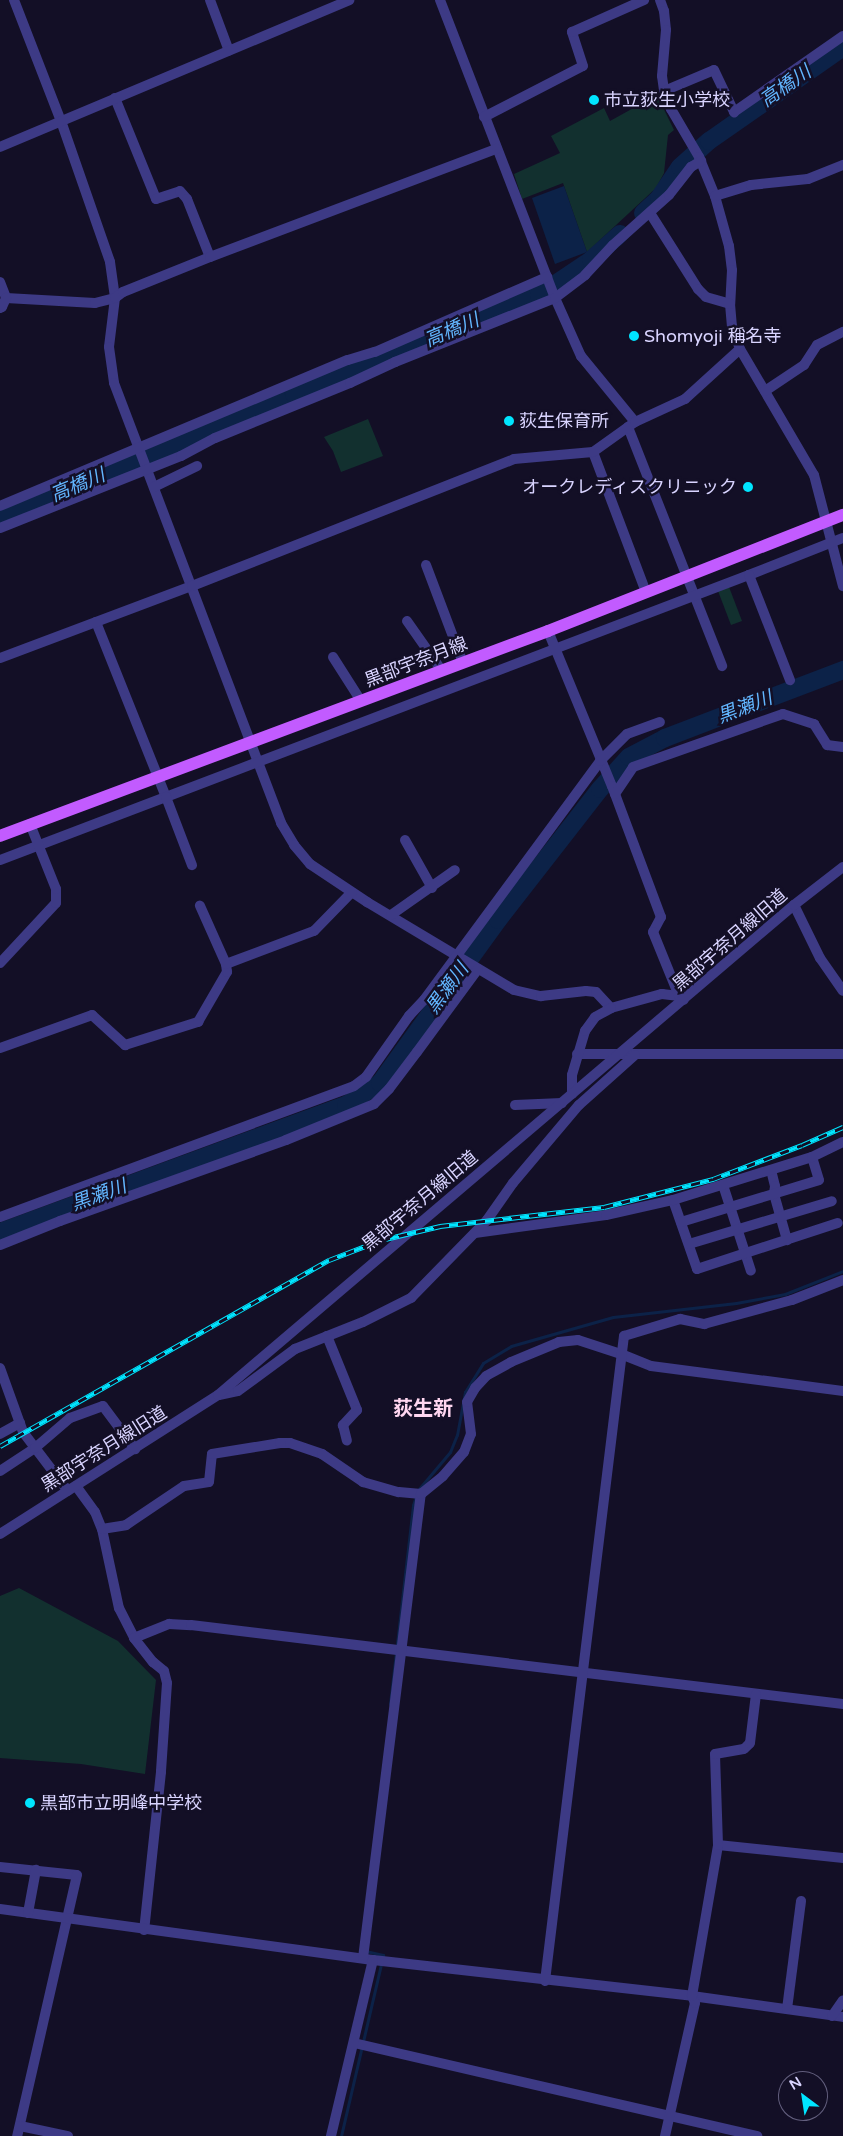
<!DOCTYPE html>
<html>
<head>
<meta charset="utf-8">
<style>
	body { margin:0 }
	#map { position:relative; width:843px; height:2136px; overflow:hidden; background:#130f26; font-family:"Varela Round","Noto Sans JP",sans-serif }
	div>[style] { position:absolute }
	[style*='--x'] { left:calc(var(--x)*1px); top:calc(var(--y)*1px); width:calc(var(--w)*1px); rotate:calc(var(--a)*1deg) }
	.green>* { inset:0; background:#12302f }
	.water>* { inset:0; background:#0c2248 }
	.stream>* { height:3px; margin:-1.5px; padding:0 1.5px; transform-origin:1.5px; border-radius:1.5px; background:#0c2248 }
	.river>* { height:18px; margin:-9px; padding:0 9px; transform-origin:9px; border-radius:9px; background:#0c2248 }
	.minor>* { height:10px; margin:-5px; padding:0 5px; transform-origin:5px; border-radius:5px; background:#3d3a85 }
	.major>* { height:12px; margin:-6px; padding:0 6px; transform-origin:6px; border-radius:6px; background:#c25bff }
	.rail>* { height:5px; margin-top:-2.5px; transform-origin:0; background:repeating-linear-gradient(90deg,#130f26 0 9px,#00e5ff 0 18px); box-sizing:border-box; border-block:1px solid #00e5ff }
	.dots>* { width:14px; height:14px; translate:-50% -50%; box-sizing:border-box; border:2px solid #130f26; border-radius:50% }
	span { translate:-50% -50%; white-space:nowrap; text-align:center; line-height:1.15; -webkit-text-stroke:5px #130f26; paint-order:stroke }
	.poi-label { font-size:18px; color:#d9d4ff }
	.left { translate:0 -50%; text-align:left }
	.right { translate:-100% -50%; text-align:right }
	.street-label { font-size:18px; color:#d9d4ff }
	.water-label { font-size:19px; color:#62b6ff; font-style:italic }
	.quarter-label { font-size:20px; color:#ffd6f0; font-weight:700 }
	.north { position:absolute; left:778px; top:2071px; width:50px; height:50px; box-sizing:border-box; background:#130f26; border:1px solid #625e7d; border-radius:50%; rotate:329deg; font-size:14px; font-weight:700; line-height:20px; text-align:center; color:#d9d4ff }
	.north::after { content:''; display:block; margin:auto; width:18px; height:22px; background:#00e5ff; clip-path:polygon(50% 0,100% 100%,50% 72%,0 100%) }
</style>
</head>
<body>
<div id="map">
	<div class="green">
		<i style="clip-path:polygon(657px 95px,674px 130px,668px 135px,664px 173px,656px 188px,587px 252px,563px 183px,522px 199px,514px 174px,560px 153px,551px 136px,604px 108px,610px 121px)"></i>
		<i style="clip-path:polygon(368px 419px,383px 456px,341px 472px,333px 451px,324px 437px)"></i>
		<i style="clip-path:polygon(729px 587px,742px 621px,731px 625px,718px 591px)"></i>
		<i style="clip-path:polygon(19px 1588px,118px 1641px,156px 1680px,145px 1774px,81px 1764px,0 1758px,0 1596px)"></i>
	</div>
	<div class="water">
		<i style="clip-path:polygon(564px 186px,587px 252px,555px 264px,532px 198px)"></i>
	</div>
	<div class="stream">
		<i style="--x:390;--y:1704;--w:200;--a:-83.4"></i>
		<i style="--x:413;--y:1505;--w:16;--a:-72"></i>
		<i style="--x:418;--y:1490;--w:50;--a:-49.9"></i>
		<i style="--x:450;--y:1452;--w:18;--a:-68"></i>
		<i style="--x:457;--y:1435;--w:44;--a:-79.5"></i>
		<i style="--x:465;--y:1392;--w:34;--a:-58"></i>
		<i style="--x:483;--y:1363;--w:33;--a:-31"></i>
		<i style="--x:511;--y:1346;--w:106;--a:-15.9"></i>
		<i style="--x:613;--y:1317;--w:124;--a:-6.5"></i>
		<i style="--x:736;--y:1303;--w:50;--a:-10.4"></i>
		<i style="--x:785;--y:1294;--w:62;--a:-21.6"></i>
		<i style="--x:341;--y:2136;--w:186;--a:-76.9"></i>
		<i style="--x:383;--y:1955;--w:17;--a:-167"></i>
	</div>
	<div class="river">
		<i style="--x:643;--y:213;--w:22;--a:-43"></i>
		<i style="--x:659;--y:198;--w:37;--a:-56"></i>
		<i style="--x:680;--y:167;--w:39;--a:-42"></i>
		<i style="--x:709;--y:141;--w:164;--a:-35"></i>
		<i style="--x:0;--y:519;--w:319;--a:-23"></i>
		<i style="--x:294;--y:394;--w:264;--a:-22"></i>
		<i style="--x:539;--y:295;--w:63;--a:-33.9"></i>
		<i style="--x:591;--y:260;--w:39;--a:-42"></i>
		<i style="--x:0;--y:1232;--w:369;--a:-20.2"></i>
		<i style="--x:346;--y:1105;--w:40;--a:-32.9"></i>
		<i style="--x:380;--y:1083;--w:201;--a:-54.1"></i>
		<i style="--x:498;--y:920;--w:166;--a:-52.1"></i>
		<i style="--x:600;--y:789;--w:43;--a:-47.8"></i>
		<i style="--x:629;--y:757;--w:41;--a:-27.8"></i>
		<i style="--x:665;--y:738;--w:191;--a:-20.9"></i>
	</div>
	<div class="minor">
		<i style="--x:14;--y:0;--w:130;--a:68.8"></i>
		<i style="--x:61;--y:121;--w:149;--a:70.8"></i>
		<i style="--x:110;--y:262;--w:36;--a:82"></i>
		<i style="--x:115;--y:298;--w:49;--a:97"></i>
		<i style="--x:109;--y:347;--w:36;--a:82"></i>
		<i style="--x:114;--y:383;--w:471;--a:69.2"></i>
		<i style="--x:281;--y:823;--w:26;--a:59"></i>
		<i style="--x:294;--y:845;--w:25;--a:50"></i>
		<i style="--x:310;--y:864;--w:69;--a:33.7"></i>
		<i style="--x:367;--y:902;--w:171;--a:30.9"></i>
		<i style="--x:514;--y:990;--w:28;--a:13"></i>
		<i style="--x:541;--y:996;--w:45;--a:-6.3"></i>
		<i style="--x:586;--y:991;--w:10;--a:6"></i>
		<i style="--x:596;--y:992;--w:22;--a:47"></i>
		<i style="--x:611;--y:1008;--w:53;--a:-15.4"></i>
		<i style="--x:662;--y:994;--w:17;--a:7"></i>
		<i style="--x:679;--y:996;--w:6;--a:39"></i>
		<i style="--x:210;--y:0;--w:54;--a:69.6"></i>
		<i style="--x:440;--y:0;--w:319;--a:68.9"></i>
		<i style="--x:555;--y:298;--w:64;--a:65.9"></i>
		<i style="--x:581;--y:356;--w:85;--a:50.7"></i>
		<i style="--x:660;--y:0;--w:12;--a:70"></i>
		<i style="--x:664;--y:11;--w:19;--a:84"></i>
		<i style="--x:666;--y:30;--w:46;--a:95"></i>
		<i style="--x:662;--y:76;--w:15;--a:82"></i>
		<i style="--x:664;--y:91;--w:19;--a:69"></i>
		<i style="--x:671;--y:109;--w:56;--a:59.7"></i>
		<i style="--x:699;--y:157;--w:42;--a:67.7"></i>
		<i style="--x:715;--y:196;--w:52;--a:74.4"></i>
		<i style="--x:729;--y:246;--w:24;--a:83"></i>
		<i style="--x:732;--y:270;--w:34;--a:93"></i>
		<i style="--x:730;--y:304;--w:22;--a:85"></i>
		<i style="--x:732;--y:326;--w:24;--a:71"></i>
		<i style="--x:740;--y:349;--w:146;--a:59.6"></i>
		<i style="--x:814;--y:475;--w:115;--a:75.4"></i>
		<i style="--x:664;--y:91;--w:54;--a:-22.8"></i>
		<i style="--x:714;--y:70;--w:47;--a:64.5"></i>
		<i style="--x:734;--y:112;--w:133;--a:-34.9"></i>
		<i style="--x:115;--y:98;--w:109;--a:67.9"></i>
		<i style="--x:156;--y:199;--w:25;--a:-18"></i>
		<i style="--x:180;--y:191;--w:11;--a:49"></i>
		<i style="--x:187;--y:199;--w:62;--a:68.4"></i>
		<i style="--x:484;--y:117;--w:111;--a:-27.3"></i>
		<i style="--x:583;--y:66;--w:36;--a:-108"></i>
		<i style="--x:572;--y:32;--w:79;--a:-24"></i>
		<i style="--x:0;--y:147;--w:379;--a:-22.8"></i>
		<i style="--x:715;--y:196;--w:38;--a:-17"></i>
		<i style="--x:751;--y:185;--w:57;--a:-6"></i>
		<i style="--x:808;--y:179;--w:38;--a:-22"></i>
		<i style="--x:650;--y:213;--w:90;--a:57.7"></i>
		<i style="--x:698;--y:289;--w:11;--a:45"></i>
		<i style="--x:706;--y:297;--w:25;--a:16"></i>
		<i style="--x:0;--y:282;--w:17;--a:69"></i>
		<i style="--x:6;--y:298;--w:89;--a:3.2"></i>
		<i style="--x:95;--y:303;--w:21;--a:-14"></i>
		<i style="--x:115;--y:298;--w:10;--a:-37"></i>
		<i style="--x:123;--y:292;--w:94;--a:-21.9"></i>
		<i style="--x:210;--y:257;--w:306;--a:-20.7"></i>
		<i style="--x:0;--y:308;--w:2;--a:-27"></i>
		<i style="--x:2;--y:307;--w:10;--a:-66"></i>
		<i style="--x:765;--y:391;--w:47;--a:-33.7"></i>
		<i style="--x:804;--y:365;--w:24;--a:-57"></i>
		<i style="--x:817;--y:345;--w:29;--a:-27"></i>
		<i style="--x:628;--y:427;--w:257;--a:68.5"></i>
		<i style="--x:593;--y:452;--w:150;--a:69.3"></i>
		<i style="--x:154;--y:487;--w:48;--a:-26"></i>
		<i style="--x:0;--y:506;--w:377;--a:-22.8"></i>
		<i style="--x:348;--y:360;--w:28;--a:-17"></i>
		<i style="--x:375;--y:352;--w:188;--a:-23.6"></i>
		<i style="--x:0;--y:528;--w:195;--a:-21.7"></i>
		<i style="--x:181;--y:456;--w:38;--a:-28"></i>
		<i style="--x:215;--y:438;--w:146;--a:-22.2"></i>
		<i style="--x:350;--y:383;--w:50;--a:-25"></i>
		<i style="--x:395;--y:362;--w:172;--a:-21.8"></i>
		<i style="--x:555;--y:298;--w:38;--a:-37"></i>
		<i style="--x:585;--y:275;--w:41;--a:-47"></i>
		<i style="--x:613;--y:245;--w:75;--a:-41.8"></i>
		<i style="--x:669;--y:195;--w:36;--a:-52"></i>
		<i style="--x:691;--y:167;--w:12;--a:-31"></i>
		<i style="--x:426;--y:565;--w:105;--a:69.3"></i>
		<i style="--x:749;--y:575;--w:101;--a:-21.5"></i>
		<i style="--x:407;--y:621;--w:61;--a:55"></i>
		<i style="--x:96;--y:622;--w:188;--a:68.2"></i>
		<i style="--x:166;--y:797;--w:624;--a:-20.85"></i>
		<i style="--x:749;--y:575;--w:113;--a:68.7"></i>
		<i style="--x:548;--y:631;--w:168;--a:67.6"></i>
		<i style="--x:612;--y:786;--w:140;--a:69.5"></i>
		<i style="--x:661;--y:917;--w:17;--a:118"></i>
		<i style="--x:653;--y:932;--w:69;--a:67.9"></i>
		<i style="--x:333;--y:657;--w:52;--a:57.5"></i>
		<i style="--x:0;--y:658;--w:205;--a:-20.6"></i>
		<i style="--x:192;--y:586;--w:346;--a:-21.5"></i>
		<i style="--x:514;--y:459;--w:79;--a:-5.1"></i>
		<i style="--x:593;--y:452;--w:52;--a:-35.5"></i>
		<i style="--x:635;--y:422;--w:55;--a:-24.7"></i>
		<i style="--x:685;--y:399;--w:74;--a:-42.3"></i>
		<i style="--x:615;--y:794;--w:32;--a:-56"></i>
		<i style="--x:633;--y:767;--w:159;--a:-19.5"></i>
		<i style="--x:783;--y:714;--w:33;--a:18"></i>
		<i style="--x:814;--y:724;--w:25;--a:58"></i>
		<i style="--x:827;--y:745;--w:16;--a:7"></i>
		<i style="--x:405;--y:840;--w:55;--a:60.6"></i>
		<i style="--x:0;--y:860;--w:178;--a:-20.8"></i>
		<i style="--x:166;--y:797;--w:73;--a:69.1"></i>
		<i style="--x:794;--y:905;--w:59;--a:63.9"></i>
		<i style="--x:820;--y:958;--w:40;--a:55.1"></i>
		<i style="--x:391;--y:915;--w:78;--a:-35.1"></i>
		<i style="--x:0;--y:963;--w:82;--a:-47"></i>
		<i style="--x:56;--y:903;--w:14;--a:-90"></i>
		<i style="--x:56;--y:889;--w:70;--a:-111.8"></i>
		<i style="--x:226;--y:964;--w:94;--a:-20.6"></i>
		<i style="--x:314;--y:931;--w:54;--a:-45.7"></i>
		<i style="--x:0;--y:1048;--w:98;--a:-19.7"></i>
		<i style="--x:92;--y:1015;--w:45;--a:42.3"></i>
		<i style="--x:125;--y:1045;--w:77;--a:-17.5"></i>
		<i style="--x:198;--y:1022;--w:58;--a:-59.9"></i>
		<i style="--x:227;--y:972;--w:8;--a:-97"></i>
		<i style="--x:226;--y:964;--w:64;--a:-114.1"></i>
		<i style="--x:577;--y:1054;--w:266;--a:0"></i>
		<i style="--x:572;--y:1094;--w:19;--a:-90"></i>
		<i style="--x:572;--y:1075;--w:46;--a:-73.5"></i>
		<i style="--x:585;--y:1031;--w:17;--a:-54"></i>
		<i style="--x:595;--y:1017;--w:18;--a:-29"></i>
		<i style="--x:515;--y:1105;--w:47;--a:-2.4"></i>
		<i style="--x:771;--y:1170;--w:16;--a:76"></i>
		<i style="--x:775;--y:1186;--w:8;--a:97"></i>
		<i style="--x:774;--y:1194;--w:48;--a:74.2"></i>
		<i style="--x:723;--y:1185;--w:90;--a:72"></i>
		<i style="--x:673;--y:1200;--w:73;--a:70.8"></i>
		<i style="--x:697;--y:1269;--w:148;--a:-18.1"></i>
		<i style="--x:0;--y:1217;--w:377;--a:-20.3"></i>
		<i style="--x:354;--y:1086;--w:15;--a:-37"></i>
		<i style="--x:366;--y:1077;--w:75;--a:-54.8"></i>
		<i style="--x:409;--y:1016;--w:22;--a:-47"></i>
		<i style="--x:424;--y:1000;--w:297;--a:-53.6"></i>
		<i style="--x:600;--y:761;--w:38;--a:-45"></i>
		<i style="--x:627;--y:734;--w:35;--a:-20"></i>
		<i style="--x:681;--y:1222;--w:144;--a:-16.9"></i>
		<i style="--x:819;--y:1180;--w:24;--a:-107"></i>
		<i style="--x:475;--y:1233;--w:132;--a:-7.8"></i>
		<i style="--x:606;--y:1215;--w:69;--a:-12.6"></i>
		<i style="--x:673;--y:1200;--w:145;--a:-17.2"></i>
		<i style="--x:812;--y:1157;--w:34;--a:-26"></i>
		<i style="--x:689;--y:1244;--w:149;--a:-16.7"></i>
		<i style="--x:0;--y:1245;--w:65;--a:-21.8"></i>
		<i style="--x:60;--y:1221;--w:240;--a:-19.7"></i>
		<i style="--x:286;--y:1140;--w:95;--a:-22.2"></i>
		<i style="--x:374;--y:1104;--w:21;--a:-45"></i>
		<i style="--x:389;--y:1089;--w:46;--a:-52.9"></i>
		<i style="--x:417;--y:1052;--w:103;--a:-53.7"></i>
		<i style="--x:327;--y:1336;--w:80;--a:67.9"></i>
		<i style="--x:357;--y:1410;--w:21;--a:133"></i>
		<i style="--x:343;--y:1425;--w:16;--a:76"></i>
		<i style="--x:0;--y:1368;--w:68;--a:70.2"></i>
		<i style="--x:23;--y:1432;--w:74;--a:52.7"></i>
		<i style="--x:219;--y:1395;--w:19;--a:-12"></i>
		<i style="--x:238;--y:1391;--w:71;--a:-36.4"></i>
		<i style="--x:295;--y:1349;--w:73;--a:-21.7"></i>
		<i style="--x:363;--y:1322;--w:54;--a:-26.6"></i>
		<i style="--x:411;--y:1298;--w:109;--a:-45.7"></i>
		<i style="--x:487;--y:1220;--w:45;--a:-54.9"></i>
		<i style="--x:513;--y:1183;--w:102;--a:-49.8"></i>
		<i style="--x:579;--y:1105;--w:75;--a:-41.8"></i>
		<i style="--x:0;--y:1434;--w:23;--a:-29"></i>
		<i style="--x:0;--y:1471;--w:42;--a:-33.3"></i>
		<i style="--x:35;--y:1448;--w:46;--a:-40.6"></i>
		<i style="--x:70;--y:1418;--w:35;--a:-20"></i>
		<i style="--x:103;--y:1406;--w:54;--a:53.3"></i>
		<i style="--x:76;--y:1486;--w:32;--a:54"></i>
		<i style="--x:95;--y:1512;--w:18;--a:68"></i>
		<i style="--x:102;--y:1529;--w:81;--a:77.9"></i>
		<i style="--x:119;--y:1608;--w:34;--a:63"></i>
		<i style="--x:134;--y:1638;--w:38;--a:-22"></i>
		<i style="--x:169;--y:1624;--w:22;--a:3"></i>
		<i style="--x:191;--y:1625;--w:657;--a:6.91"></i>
		<i style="--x:102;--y:1529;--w:24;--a:-9"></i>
		<i style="--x:126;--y:1525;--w:70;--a:-33.9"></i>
		<i style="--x:184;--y:1486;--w:25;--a:-9"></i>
		<i style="--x:209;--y:1482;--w:28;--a:-84"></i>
		<i style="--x:212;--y:1454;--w:69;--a:-9.2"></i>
		<i style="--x:280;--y:1443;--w:10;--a:0"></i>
		<i style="--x:290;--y:1443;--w:34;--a:19"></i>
		<i style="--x:322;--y:1454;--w:50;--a:34.3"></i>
		<i style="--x:363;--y:1482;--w:37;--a:16"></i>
		<i style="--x:399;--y:1492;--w:22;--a:5"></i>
		<i style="--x:0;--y:1534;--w:259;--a:-32.5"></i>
		<i style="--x:218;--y:1395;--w:756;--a:-40.39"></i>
		<i style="--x:794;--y:905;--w:62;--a:-37.8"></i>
		<i style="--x:134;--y:1638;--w:31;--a:52"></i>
		<i style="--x:153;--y:1662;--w:14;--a:39"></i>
		<i style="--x:164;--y:1671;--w:12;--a:76"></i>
		<i style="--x:167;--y:1683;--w:89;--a:93.9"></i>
		<i style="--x:161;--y:1772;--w:159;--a:96.1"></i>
		<i style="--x:718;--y:1845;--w:126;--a:5.9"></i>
		<i style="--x:0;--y:1867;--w:77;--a:5.9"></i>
		<i style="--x:77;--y:1875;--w:268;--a:102.9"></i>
		<i style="--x:0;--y:1909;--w:376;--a:7.8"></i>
		<i style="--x:373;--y:1960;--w:321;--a:6.4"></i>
		<i style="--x:692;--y:1996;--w:152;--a:7.9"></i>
		<i style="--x:28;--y:1913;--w:44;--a:-79.5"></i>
		<i style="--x:363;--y:1958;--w:468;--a:-82.9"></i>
		<i style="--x:421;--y:1494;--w:28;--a:-39"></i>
		<i style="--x:443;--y:1476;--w:32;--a:-49"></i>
		<i style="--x:464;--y:1452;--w:19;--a:-69"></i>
		<i style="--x:471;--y:1434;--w:32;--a:-97"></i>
		<i style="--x:467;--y:1402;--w:16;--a:-60"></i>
		<i style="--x:475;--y:1388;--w:16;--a:-47"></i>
		<i style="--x:486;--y:1376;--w:29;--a:-29"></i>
		<i style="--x:511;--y:1362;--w:52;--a:-22.6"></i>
		<i style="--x:559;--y:1342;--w:19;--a:-6"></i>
		<i style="--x:578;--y:1340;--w:45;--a:18"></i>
		<i style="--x:621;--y:1354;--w:32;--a:22"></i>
		<i style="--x:651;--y:1366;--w:194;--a:7.4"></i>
		<i style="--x:545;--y:1981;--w:650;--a:-83.02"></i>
		<i style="--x:624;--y:1336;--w:59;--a:-16.9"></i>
		<i style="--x:680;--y:1319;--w:25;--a:12"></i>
		<i style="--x:704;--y:1324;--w:91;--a:-15.3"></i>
		<i style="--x:792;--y:1300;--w:55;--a:-21.4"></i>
		<i style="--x:787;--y:2009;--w:109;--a:-82.6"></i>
		<i style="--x:832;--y:2016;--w:19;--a:-55"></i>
		<i style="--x:354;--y:2043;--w:414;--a:13"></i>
		<i style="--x:20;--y:2126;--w:49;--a:11.8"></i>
		<i style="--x:331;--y:2136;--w:181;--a:-76.6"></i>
		<i style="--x:665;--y:2136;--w:136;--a:-77.3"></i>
		<i style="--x:695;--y:2003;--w:8;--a:-113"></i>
		<i style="--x:692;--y:1996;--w:153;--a:-80.2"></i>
		<i style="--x:718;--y:1845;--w:91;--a:-91.9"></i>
		<i style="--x:715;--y:1754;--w:29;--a:-10"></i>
		<i style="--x:744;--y:1749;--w:8;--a:-45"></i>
		<i style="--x:750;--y:1743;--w:49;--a:-83"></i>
	</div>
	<div class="major">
		<i style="--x:0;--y:836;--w:585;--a:-20.51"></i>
		<i style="--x:548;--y:631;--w:317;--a:-21.5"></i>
	</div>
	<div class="rail">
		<i style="--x:0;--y:1446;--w:378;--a:-29.5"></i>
		<i style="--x:329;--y:1260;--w:56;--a:-21"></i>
		<i style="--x:381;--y:1240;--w:61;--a:-13.3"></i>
		<i style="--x:440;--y:1226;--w:165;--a:-6.6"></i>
		<i style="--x:604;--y:1207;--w:113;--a:-14.4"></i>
		<i style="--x:713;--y:1179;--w:95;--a:-20.9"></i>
		<i style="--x:802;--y:1145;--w:45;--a:-23.7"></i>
	</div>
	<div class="dots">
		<i style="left:594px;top:100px;background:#00e5ff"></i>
		<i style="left:634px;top:336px;background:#00e5ff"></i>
		<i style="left:509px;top:421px;background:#00e5ff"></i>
		<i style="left:748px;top:487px;background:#00e5ff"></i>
		<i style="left:30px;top:1803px;background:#00e5ff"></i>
	</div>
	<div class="poi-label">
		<span class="left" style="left:604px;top:100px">市立荻生小学校</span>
		<span class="left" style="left:644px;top:336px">Shomyoji 稱名寺</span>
		<span class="left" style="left:519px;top:421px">荻生保育所</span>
		<span class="right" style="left:737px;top:487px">オークレディスクリニック</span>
		<span class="left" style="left:40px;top:1803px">黒部市立明峰中学校</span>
	</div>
	<div class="street-label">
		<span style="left:416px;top:662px;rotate:-21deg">黒部宇奈月線</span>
		<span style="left:730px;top:940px;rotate:-41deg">黒部宇奈月線旧道</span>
		<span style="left:420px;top:1201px;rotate:-40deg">黒部宇奈月線旧道</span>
		<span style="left:104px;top:1449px;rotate:-32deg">黒部宇奈月線旧道</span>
	</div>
	<div class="water-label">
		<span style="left:786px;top:87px;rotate:-35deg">高橋川</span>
		<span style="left:452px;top:331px;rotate:-23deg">高橋川</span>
		<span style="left:78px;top:486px;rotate:-23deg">高橋川</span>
		<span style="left:745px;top:708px;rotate:-21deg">黒瀬川</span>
		<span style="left:448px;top:989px;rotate:-54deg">黒瀬川</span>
		<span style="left:99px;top:1196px;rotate:-20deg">黒瀬川</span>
	</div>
	<div class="quarter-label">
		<span style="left:423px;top:1409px">荻生新</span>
	</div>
	<div class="north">N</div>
</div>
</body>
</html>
